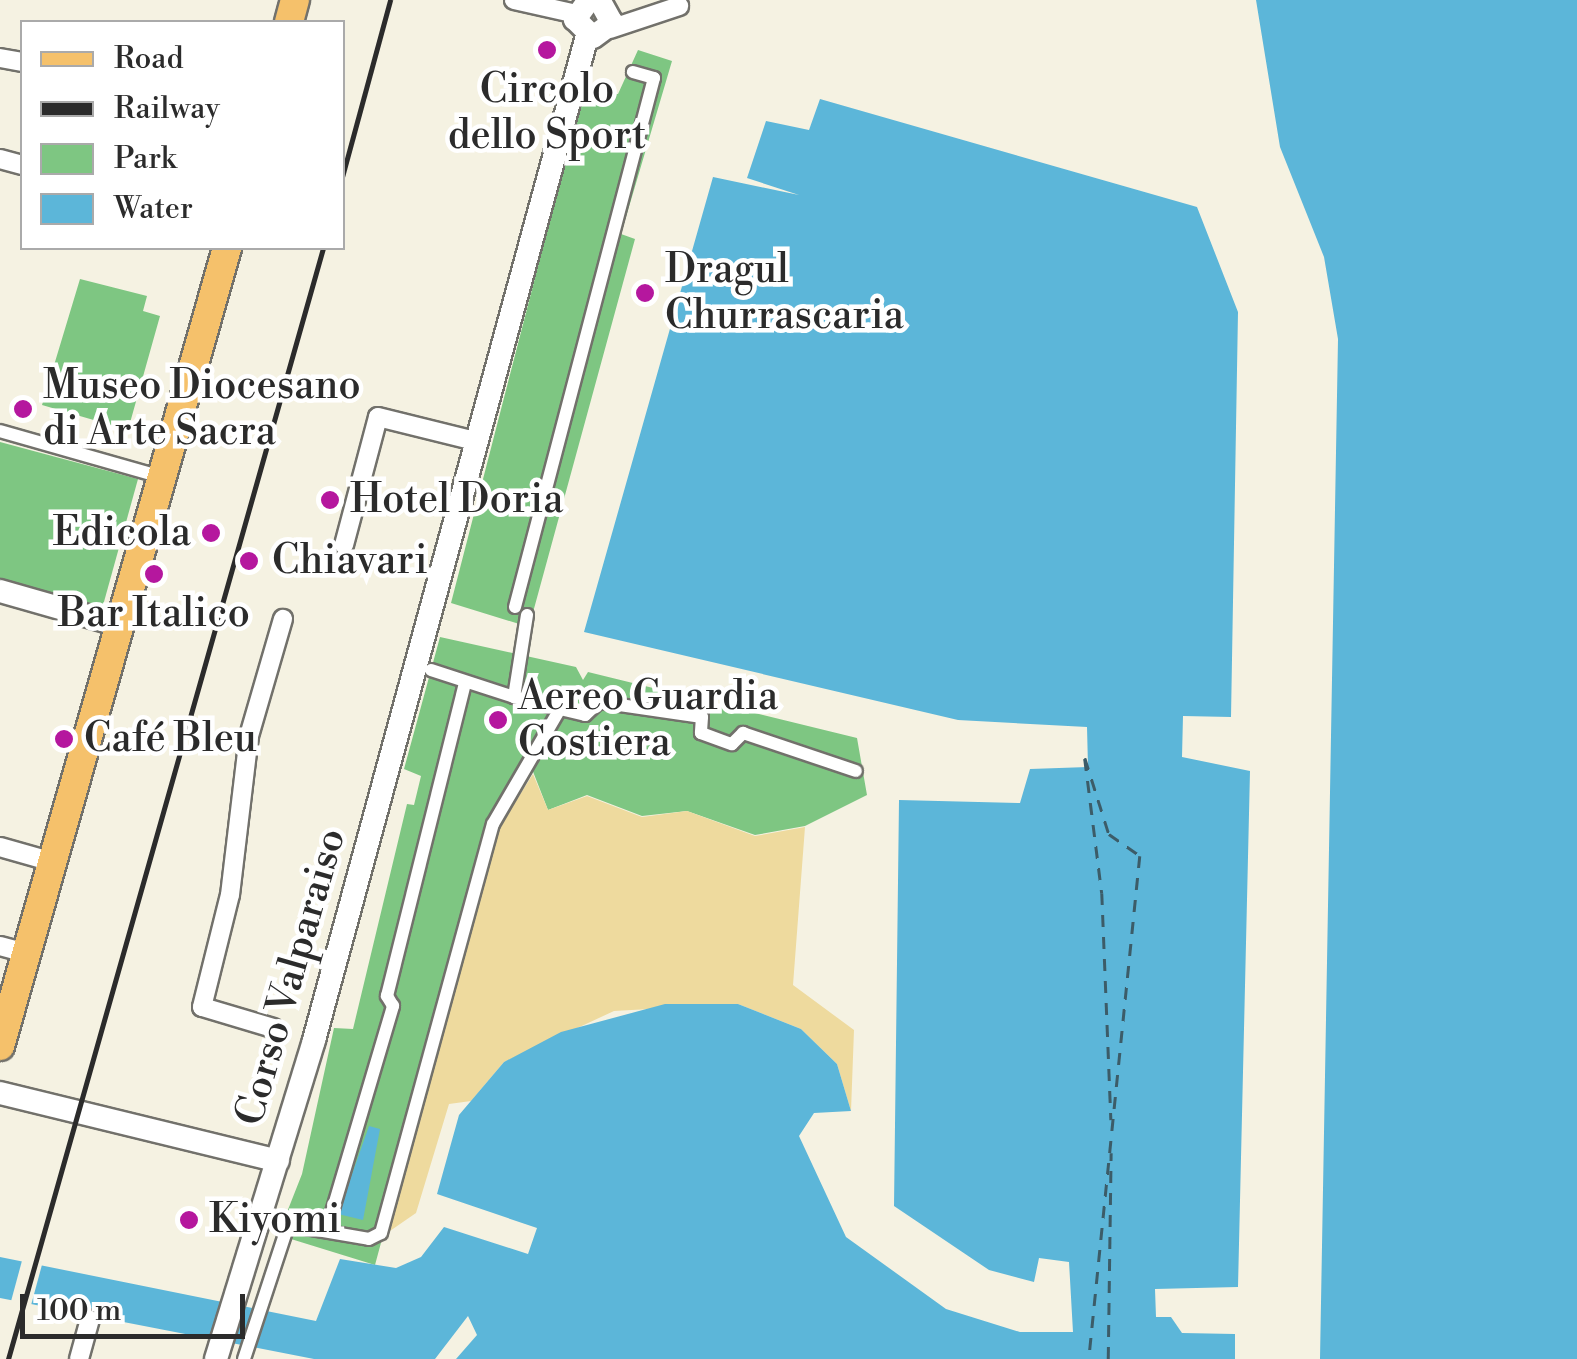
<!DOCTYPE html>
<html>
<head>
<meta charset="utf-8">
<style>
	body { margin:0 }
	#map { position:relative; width:1577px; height:1359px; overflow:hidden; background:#f5f2e2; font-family:"Libre Bodoni",serif }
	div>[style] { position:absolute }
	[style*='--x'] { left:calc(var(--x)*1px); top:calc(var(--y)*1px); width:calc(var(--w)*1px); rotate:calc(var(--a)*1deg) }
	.green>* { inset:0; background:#7ec682 }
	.sand>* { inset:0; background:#eeda9e }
	.water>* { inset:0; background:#5cb6d9 }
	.pier>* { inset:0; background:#f5f2e2 }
	.ferry>* { height:2.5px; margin-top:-1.25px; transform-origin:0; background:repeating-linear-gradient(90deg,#3c5c68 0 12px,transparent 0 22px) }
	.roads { filter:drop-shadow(2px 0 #72716b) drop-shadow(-2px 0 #72716b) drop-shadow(0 2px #72716b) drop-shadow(0 -2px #72716b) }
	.pedestrian>* { height:12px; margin:-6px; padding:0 6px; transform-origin:6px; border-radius:6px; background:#fff }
	.minor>* { height:18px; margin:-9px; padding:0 9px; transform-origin:9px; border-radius:9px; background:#fff }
	.tertiary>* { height:22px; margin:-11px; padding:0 11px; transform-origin:11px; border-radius:11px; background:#fff }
	.primary>* { height:28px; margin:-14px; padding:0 14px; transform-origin:14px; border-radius:14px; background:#f5c16b }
	.rail>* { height:5px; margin:-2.5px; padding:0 2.5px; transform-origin:2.5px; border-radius:2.5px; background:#2b2b2b }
	.dots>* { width:28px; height:28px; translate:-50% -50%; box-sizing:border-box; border:5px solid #fff; border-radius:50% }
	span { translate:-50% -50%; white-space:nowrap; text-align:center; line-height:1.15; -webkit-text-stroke:9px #fff; paint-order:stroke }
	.poi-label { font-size:40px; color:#2b2b2b }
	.left { translate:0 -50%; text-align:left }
	.right { translate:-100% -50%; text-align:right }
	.street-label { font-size:40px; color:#2b2b2b }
	.legend { position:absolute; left:20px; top:20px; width:325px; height:230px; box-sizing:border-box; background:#fff; border:2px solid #aaa; margin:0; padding:12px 18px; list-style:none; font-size:30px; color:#2b2b2b }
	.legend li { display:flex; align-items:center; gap:20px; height:50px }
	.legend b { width:50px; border:2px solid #aaa }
	.scale { position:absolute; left:20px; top:1294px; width:225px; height:45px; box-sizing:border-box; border:5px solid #2b2b2b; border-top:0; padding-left:12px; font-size:30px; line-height:35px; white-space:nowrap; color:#2b2b2b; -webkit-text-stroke:8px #fff; paint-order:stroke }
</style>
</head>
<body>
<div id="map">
	<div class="green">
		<i style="clip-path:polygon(638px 50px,672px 61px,621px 234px,635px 239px,529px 627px,451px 603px,583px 92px,618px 94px)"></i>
		<i style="clip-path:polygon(80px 279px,147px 296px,143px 311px,160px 316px,128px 430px,42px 405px)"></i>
		<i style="clip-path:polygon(0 442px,138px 479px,102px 609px,0 580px)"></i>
		<i style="clip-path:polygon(440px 637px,576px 667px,583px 680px,588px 672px,857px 738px,867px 795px,805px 826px,755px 835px,687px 811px,642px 816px,587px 795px,548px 810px,532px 769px,492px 832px,375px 1265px,278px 1235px,302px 1174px,334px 1028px,353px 1029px,407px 804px,414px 805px,421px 776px,404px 769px)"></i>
	</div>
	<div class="sand">
		<i style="clip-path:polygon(533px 774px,548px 810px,587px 796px,642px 817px,687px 811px,755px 836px,805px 827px,793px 985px,854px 1030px,851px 1111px,837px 1064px,801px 1029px,738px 1004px,614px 1011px,504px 1062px,471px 1101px,449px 1104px,416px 1213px,387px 1233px,495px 834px)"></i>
	</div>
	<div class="water">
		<i style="clip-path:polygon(1256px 0,1577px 0,1577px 1359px,1320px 1359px,1338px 339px,1324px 257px,1280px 147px)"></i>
		<i style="clip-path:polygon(820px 99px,1197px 207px,1238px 312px,1231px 717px,1183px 716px,1182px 757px,1250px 771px,1238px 1287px,1155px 1289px,1156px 1317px,1171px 1317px,1182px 1333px,1235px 1334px,1235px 1359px,456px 1359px,477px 1335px,468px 1316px,435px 1359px,314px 1359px,0 1298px,0 1257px,316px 1321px,340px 1259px,396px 1268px,421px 1257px,444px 1227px,528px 1254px,537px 1228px,437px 1194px,459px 1115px,504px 1062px,561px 1032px,665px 1004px,738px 1004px,801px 1029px,837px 1064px,851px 1111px,814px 1113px,799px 1136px,846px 1237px,946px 1309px,1020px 1332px,1073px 1332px,1069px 1262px,1039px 1258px,1034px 1282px,989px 1270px,894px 1206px,899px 800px,1020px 803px,1030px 769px,1088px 767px,1087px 727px,958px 720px,584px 632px,713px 177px,799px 195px,747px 178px,766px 121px,809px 130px)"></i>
		<i style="clip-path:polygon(369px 1126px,380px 1129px,363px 1220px,338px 1214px)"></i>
	</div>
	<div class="pier">
		<i style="clip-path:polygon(23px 1257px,43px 1261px,30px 1309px,10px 1305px)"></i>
	</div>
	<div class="ferry">
		<i style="--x:1085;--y:758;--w:80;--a:72.5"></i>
		<i style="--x:1109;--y:834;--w:38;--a:35"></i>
		<i style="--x:1140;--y:856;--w:506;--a:95.79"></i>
		<i style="--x:1085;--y:759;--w:135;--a:82.8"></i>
		<i style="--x:1102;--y:893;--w:227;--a:87.7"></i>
		<i style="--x:1108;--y:1359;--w:206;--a:-89.2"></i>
	</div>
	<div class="roads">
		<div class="pedestrian">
			<i style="--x:0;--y:431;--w:167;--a:15.9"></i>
			<i style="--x:515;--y:607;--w:547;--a:-75.28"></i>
			<i style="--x:654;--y:78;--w:22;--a:-164"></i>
			<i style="--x:431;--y:670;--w:87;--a:18"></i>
			<i style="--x:560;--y:709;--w:26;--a:13"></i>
			<i style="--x:585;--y:715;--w:19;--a:-43"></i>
			<i style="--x:599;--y:702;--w:104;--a:8.3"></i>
			<i style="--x:702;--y:717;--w:16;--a:94"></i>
			<i style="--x:701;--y:733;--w:33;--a:20"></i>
			<i style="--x:732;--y:744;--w:16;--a:-45"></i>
			<i style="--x:743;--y:733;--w:119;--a:18.6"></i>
			<i style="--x:327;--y:1229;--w:233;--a:-73.5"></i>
			<i style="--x:393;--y:1006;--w:12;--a:-121"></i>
			<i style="--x:387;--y:996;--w:323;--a:-76"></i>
			<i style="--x:244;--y:1359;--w:141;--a:-71.8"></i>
			<i style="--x:288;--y:1225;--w:82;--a:9.8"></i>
			<i style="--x:369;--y:1239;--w:13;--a:-27"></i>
			<i style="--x:381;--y:1233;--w:424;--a:-74.7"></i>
			<i style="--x:493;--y:824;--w:133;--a:-59.8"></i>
			<i style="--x:560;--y:709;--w:48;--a:-165.4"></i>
			<i style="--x:514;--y:697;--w:83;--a:-81"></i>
		</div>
		<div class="minor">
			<i style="--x:514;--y:0;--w:64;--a:12.7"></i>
			<i style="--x:610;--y:29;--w:73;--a:-18.4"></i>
			<i style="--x:0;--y:58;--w:22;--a:10"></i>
			<i style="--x:0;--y:159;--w:23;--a:15"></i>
			<i style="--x:344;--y:545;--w:132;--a:-75.1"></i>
			<i style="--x:378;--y:417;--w:100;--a:13.9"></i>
			<i style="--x:0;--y:847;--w:55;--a:15.8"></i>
			<i style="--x:0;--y:946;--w:30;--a:15"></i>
			<i style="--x:273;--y:1028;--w:74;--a:-163.5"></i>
			<i style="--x:202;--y:1007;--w:115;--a:-76"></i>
			<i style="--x:230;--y:895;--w:160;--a:-83.2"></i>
			<i style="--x:249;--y:736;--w:122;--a:-73.8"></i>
			<i style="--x:79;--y:1359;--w:41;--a:-74.6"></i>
		</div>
		<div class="tertiary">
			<i style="--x:589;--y:0;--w:24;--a:126"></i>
			<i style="--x:575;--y:19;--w:25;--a:45"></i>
			<i style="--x:593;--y:37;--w:24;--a:-36"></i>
			<i style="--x:612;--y:23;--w:26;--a:-119"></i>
			<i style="--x:0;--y:591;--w:124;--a:15.9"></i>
			<i style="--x:0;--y:1093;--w:286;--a:13.7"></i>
			<i style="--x:216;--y:1359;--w:334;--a:-72.9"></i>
			<i style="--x:314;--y:1040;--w:1040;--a:-74.79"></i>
		</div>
		<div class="primary">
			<i style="--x:289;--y:22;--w:23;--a:-75"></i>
			<i style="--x:0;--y:1046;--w:830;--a:-74.12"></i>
		</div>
	</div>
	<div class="rail">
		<i style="--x:342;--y:177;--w:183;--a:-74.8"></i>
		<i style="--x:8;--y:1359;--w:1155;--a:-74.17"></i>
	</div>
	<div class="dots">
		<i style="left:547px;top:50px;background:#b5179e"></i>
		<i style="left:645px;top:293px;background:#b5179e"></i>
		<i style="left:23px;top:409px;background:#b5179e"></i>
		<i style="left:330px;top:500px;background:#b5179e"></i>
		<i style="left:211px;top:533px;background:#b5179e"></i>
		<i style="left:249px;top:561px;background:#b5179e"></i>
		<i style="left:154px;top:574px;background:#b5179e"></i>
		<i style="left:498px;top:720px;background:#b5179e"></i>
		<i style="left:64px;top:739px;background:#b5179e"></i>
		<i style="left:189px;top:1220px;background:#b5179e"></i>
	</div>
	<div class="poi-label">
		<span style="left:547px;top:113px">Circolo<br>dello Sport</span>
		<span class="left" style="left:665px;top:293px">Dragul<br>Churrascaria</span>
		<span class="left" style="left:43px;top:409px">Museo Diocesano<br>di Arte Sacra</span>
		<span class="left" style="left:350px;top:500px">Hotel Doria</span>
		<span class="right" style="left:191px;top:533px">Edicola</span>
		<span class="left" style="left:272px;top:561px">Chiavari</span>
		<span style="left:154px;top:614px">Bar Italico</span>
		<span class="left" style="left:518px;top:720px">Aereo Guardia<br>Costiera</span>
		<span class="left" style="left:84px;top:739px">Café Bleu</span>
		<span class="left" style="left:209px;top:1220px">Kiyomi</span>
	</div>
	<div class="street-label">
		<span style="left:291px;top:977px;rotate:-74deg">Corso Valparaiso</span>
	</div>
	<ul class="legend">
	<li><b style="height:12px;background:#f5c16b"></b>Road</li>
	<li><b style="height:12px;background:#2b2b2b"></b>Railway</li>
	<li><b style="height:28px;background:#7ec682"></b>Park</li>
	<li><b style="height:28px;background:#5cb6d9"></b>Water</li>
	</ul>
	<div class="scale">100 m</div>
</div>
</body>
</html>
